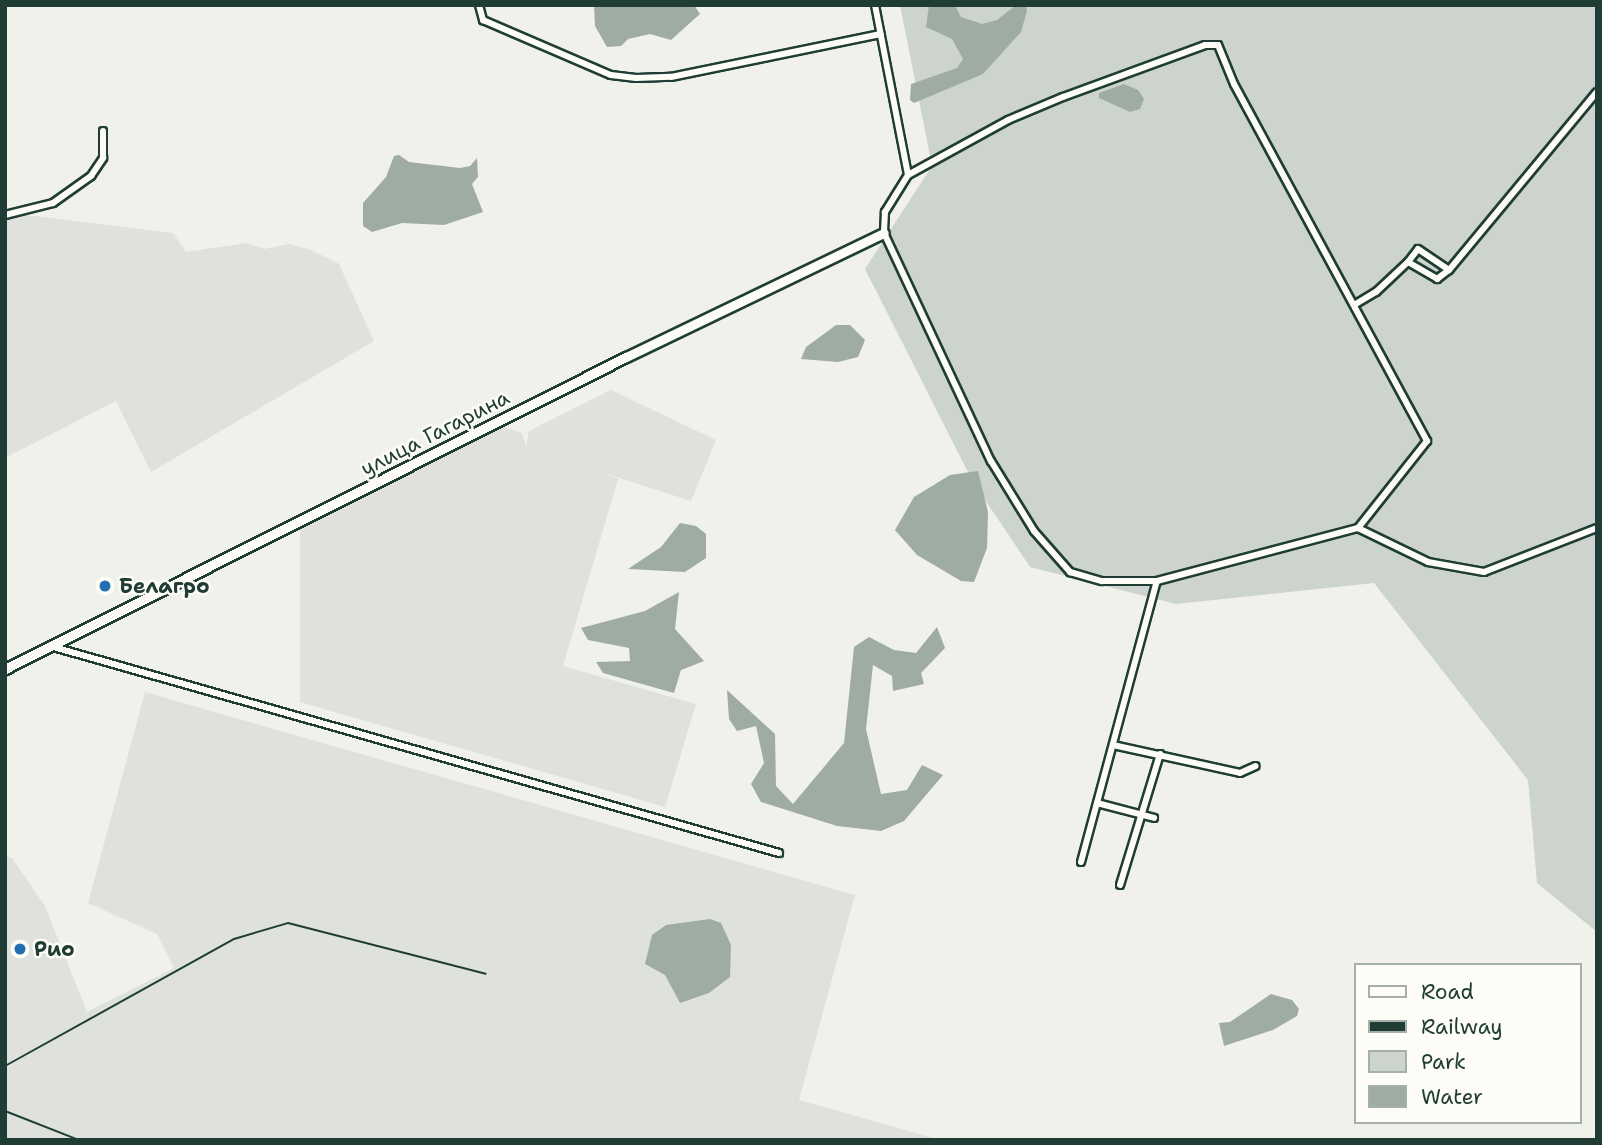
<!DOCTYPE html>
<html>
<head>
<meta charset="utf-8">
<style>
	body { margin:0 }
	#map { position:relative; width:1602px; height:1145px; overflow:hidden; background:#f0f1eb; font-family:"Shantell Sans",sans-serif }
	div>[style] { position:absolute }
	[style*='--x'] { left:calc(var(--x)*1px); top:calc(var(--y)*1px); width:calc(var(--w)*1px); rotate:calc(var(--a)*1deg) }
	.built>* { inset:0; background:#dfe2dc }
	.green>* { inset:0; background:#cdd3cd }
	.water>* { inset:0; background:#9faca4 }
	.roads { filter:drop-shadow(2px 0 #1f3d34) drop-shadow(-2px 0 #1f3d34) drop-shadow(0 2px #1f3d34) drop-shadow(0 -2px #1f3d34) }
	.street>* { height:6px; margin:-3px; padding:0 3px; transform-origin:3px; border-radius:3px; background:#fdfcf7 }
	.secondary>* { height:9px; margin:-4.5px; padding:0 4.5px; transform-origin:4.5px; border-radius:4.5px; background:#fdfcf7 }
	.rail>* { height:2px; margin:-1px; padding:0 1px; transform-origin:1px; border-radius:1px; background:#1f3d34 }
	.dots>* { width:19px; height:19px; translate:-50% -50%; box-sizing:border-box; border:4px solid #fdfcf7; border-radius:50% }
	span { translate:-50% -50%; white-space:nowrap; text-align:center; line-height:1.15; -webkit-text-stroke:5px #fdfcf7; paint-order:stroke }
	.street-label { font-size:21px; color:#1f3d34 }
	.poi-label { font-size:21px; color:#1f3d34; font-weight:700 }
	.left { translate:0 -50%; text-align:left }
	.frame { position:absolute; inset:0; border:7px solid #1f3d34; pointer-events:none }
	.legend { position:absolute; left:1354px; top:963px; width:228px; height:161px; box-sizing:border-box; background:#fdfcf7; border:2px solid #a4b0a9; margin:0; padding:9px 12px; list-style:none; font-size:21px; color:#1f3d34 }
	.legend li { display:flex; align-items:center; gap:14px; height:35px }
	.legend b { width:35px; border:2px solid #a4b0a9 }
</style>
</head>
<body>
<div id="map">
	<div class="built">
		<i style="clip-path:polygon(18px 214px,173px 233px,186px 252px,247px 243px,264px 249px,289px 244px,311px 250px,339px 264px,374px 341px,151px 472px,116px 401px,5px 458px,5px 218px)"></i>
		<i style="clip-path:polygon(611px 390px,716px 440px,691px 501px,607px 474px,618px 479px,563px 666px,696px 704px,665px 807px,300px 702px,300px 526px,501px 426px,522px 433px,526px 447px,529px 431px)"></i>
		<i style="clip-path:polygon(145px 692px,855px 895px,799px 1100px,941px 1140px,5px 1140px,5px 856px,12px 858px,45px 906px,87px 1012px,174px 968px,157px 934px,88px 903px)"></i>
	</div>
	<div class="green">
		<i style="clip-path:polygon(900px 5px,1597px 5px,1597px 932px,1537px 883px,1528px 780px,1374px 583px,1176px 604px,1030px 567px,973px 482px,865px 269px,932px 166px)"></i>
	</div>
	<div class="water">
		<i style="clip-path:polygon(594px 5px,694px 5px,700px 14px,671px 40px,650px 34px,628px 39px,621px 46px,607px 47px,595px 26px)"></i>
		<i style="clip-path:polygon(929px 5px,955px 5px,961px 17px,982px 24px,997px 20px,1016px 5px,1026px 5px,1027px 11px,1021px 32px,983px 74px,914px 103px,910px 100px,911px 84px,957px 68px,963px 59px,952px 39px,926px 27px)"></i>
		<i style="clip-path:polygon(1124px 84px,1138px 90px,1144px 99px,1140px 109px,1130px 112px,1099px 98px,1099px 93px)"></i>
		<i style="clip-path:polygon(399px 155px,409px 162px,460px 168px,470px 166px,477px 158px,478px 177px,472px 184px,483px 212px,444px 225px,402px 223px,372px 232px,363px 226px,363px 203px,386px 177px,394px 156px)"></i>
		<i style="clip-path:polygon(836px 325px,850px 325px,865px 340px,858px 357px,838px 362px,801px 359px,806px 347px)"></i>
		<i style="clip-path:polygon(978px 471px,988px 512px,987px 548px,974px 582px,961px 581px,917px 555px,895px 530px,914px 497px,950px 475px)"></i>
		<i style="clip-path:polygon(680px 523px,696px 526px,706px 534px,706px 558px,685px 572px,628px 569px,661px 547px)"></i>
		<i style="clip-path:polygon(679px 592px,675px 629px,704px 661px,681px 670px,674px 693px,603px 673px,596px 662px,630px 661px,629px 648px,588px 640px,581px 628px,645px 611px)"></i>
		<i style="clip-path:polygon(937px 627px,945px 648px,921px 673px,924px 684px,893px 691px,892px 676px,873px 665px,866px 729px,881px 794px,907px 790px,922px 765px,943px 775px,904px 821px,881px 831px,837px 826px,761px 802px,751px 784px,764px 763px,756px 726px,737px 731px,729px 719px,727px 690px,775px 734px,776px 786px,793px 804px,844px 743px,854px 647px,869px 637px,894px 650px,916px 653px)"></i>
		<i style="clip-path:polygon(710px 919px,721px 923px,731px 945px,730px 977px,709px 993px,680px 1003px,665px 975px,645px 964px,652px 935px,666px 925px)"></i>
		<i style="clip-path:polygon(1271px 994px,1292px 1000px,1299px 1009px,1297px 1016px,1273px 1030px,1224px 1046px,1219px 1023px,1230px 1022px)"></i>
	</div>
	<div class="roads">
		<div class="street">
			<i style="--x:479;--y:5;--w:16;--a:75"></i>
			<i style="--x:483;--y:20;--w:139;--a:23.3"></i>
			<i style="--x:611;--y:75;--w:25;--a:7"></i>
			<i style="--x:636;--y:78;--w:35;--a:-2"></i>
			<i style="--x:671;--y:77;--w:214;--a:-11.6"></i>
			<i style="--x:875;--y:5;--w:173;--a:79"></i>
			<i style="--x:908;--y:175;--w:44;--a:121.9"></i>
			<i style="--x:885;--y:212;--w:21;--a:93"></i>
			<i style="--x:884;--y:233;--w:252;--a:64.9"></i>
			<i style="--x:991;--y:461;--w:82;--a:58.4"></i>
			<i style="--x:1034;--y:531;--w:55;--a:48.7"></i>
			<i style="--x:1070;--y:572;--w:33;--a:16"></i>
			<i style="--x:1102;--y:581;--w:55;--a:0"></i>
			<i style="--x:1157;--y:581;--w:208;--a:-14.8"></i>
			<i style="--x:1358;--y:528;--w:78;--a:25.9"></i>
			<i style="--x:1428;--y:562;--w:57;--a:10.1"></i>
			<i style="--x:1484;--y:572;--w:121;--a:-21.3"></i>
			<i style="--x:908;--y:175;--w:114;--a:-28.8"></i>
			<i style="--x:1008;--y:120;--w:60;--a:-22.7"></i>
			<i style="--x:1063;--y:97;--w:151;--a:-20.1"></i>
			<i style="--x:1205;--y:45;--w:13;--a:0"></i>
			<i style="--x:1218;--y:45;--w:42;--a:67.7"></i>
			<i style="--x:1234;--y:84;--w:406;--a:61.6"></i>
			<i style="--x:1427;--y:441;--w:111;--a:128.4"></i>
			<i style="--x:5;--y:215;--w:49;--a:-14"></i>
			<i style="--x:53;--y:203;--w:47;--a:-35.4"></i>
			<i style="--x:91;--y:176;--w:22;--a:-56"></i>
			<i style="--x:103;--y:158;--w:27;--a:-90"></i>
			<i style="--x:1408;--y:262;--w:16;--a:-52"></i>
			<i style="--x:1418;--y:249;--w:37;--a:34"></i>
			<i style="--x:1354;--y:305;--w:26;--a:-31"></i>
			<i style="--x:1376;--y:292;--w:44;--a:-43.2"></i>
			<i style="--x:1408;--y:262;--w:34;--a:30"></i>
			<i style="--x:1437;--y:279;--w:15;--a:-37"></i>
			<i style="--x:1449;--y:270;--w:231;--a:-50.3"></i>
			<i style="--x:50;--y:646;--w:758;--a:15.85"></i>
			<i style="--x:1113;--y:745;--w:130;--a:12.4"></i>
			<i style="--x:1240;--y:773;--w:17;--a:-24"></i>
			<i style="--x:1097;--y:803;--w:59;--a:14.7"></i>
			<i style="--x:1081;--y:862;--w:291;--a:-74.9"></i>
			<i style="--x:1120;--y:885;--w:137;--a:-73"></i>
		</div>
		<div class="secondary">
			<i style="--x:5;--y:669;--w:695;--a:-26.68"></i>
			<i style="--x:626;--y:357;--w:286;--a:-25.7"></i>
		</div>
	</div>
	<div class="rail">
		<i style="--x:5;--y:1066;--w:262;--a:-29"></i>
		<i style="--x:234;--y:939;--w:56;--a:-16.5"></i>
		<i style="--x:288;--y:923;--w:204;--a:14.4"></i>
		<i style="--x:5;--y:1111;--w:79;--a:21.4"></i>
	</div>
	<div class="dots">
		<i style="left:105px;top:586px;background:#1f6fb2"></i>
		<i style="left:20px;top:949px;background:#1f6fb2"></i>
	</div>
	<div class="street-label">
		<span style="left:435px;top:433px;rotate:-27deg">улица Гагарина</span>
	</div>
	<div class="poi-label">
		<span class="left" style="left:119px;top:586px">Белагро</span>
		<span class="left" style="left:34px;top:949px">Рио</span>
	</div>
	<div class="frame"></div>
	<ul class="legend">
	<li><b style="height:9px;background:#fdfcf7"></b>Road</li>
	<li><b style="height:9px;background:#1f3d34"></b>Railway</li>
	<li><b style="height:19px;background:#cdd3cd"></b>Park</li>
	<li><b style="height:19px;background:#9faca4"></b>Water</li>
	</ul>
</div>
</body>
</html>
